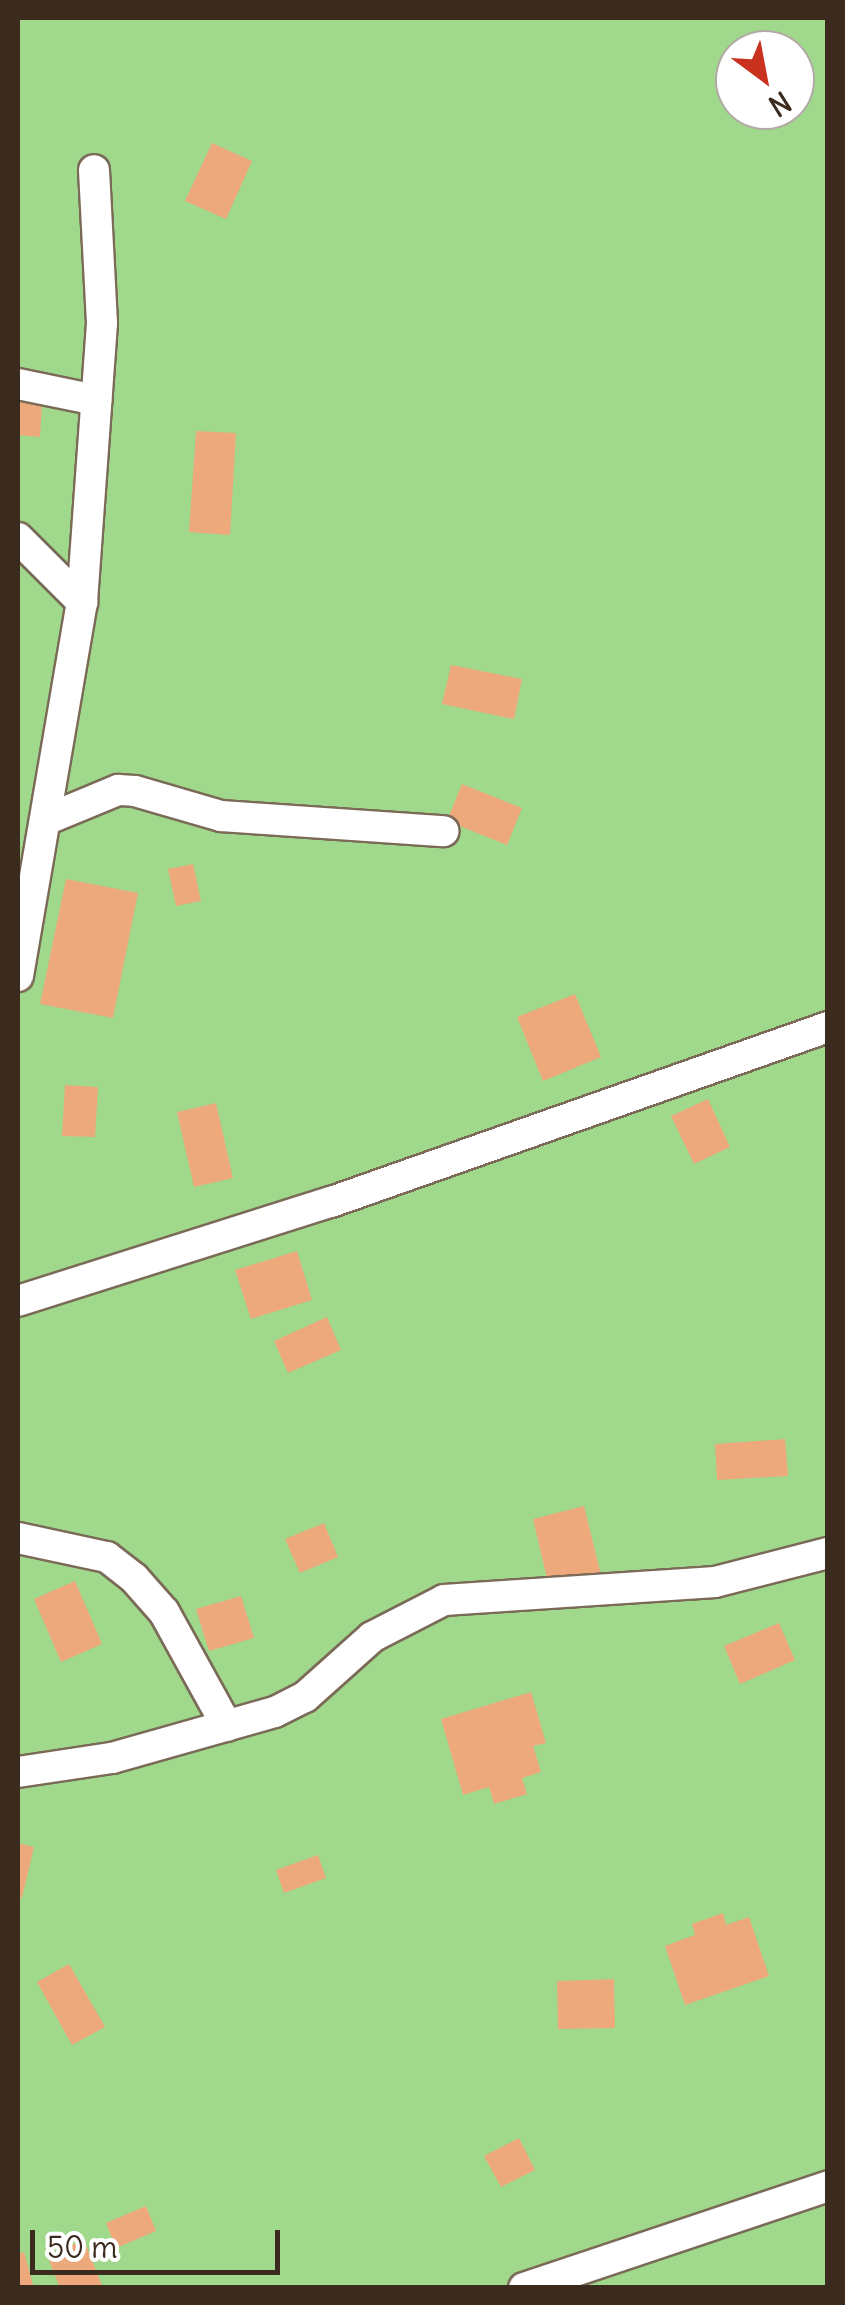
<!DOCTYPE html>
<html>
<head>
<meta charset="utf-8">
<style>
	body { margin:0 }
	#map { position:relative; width:845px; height:2305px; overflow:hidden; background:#eee1c1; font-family:Delius,sans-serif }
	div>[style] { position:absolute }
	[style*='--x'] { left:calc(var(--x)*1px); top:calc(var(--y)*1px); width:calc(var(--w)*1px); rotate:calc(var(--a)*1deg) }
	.green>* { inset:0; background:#a0d98b }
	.building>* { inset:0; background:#eda97c }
	.roads { filter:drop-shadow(2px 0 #7a6a57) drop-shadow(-2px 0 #7a6a57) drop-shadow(0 2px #7a6a57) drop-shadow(0 -2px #7a6a57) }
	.street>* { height:30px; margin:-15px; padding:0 15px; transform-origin:15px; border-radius:15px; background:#fff }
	span { translate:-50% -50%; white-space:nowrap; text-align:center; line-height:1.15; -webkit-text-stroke:9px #fff; paint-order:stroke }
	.frame { position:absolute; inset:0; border:20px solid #3b2a1e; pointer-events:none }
	.north { position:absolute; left:715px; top:30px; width:100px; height:100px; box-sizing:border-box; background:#fff; border:2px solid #b1aaa5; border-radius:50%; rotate:148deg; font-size:28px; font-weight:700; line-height:40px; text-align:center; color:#3b2a1e }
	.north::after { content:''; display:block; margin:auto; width:35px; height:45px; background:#c8321e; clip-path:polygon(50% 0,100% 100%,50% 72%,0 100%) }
	.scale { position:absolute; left:30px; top:2230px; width:250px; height:45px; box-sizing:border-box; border:5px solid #3b2a1e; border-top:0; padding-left:12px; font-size:30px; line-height:35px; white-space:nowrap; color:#3b2a1e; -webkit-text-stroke:8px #fff; paint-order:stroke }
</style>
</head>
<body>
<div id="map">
	<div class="green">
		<i style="clip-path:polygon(evenodd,18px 18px,827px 18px,827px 2287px,18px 2287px,18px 18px,735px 50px,795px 50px,795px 110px,735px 110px,735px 50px)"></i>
	</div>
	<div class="building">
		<i style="clip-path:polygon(212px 143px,252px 161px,226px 219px,185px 201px)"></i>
		<i style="clip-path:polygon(18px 384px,43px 386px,40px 437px,18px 435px)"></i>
		<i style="clip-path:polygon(196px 431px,236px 433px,230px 535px,189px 532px)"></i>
		<i style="clip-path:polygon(451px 665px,522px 679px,514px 719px,442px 704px)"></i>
		<i style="clip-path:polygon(462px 784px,522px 808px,507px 845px,447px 821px)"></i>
		<i style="clip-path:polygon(193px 864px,201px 901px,176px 906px,168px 869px)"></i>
		<i style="clip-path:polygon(66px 879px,138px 893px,113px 1018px,40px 1004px)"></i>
		<i style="clip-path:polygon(575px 994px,601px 1057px,543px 1081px,517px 1017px)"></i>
		<i style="clip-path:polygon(65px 1085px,98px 1087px,95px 1137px,62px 1136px)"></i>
		<i style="clip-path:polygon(708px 1099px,730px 1147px,694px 1164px,671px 1116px)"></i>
		<i style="clip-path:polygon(216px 1103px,233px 1178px,194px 1187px,177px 1112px)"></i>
		<i style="clip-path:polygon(297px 1251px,312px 1300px,251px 1319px,235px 1270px)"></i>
		<i style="clip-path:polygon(327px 1317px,341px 1350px,288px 1373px,274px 1341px)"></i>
		<i style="clip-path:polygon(785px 1439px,788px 1476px,717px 1480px,715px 1444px)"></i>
		<i style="clip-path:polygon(584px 1506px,602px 1579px,550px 1591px,533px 1519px)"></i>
		<i style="clip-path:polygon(324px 1523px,338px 1557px,300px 1573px,285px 1539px)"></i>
		<i style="clip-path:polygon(75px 1581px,102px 1644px,61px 1662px,34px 1599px)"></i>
		<i style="clip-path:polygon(241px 1596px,254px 1638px,209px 1651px,196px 1609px)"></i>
		<i style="clip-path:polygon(779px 1623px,795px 1660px,740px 1684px,724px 1646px)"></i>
		<i style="clip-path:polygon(531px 1692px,546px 1743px,533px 1746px,541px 1772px,522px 1778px,527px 1794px,494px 1804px,489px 1787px,463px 1795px,441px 1719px)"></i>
		<i style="clip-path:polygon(18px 1843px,34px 1847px,22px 1898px,18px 1897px)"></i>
		<i style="clip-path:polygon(318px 1855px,326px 1878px,284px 1893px,276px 1870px)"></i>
		<i style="clip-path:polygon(723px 1913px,726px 1925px,749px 1917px,769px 1976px,685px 2005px,665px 1946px,695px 1935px,692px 1924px)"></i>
		<i style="clip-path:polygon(69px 1964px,105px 2027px,72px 2045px,37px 1982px)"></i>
		<i style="clip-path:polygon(614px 1979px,615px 2028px,558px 2029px,557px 1981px)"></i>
		<i style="clip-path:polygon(519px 2138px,535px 2170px,501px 2187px,484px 2156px)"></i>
		<i style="clip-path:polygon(146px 2206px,156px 2231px,116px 2248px,106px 2223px)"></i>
		<i style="clip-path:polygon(84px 2240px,103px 2288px,60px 2288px,47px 2255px)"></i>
		<i style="clip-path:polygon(24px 2252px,34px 2288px,18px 2288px,18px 2254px)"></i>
	</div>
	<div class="roads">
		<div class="street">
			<i style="--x:18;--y:384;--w:80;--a:11.6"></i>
			<i style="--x:18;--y:538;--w:91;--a:45"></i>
			<i style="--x:48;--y:819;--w:76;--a:-22.5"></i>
			<i style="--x:118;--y:790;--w:17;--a:3"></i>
			<i style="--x:135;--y:791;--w:90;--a:16.2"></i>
			<i style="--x:221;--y:816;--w:223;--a:3.9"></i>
			<i style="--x:18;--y:976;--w:379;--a:-80.3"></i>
			<i style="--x:82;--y:602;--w:280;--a:-85.9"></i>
			<i style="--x:102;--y:323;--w:153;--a:-93"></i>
			<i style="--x:18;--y:1301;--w:328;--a:-17.6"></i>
			<i style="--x:331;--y:1202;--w:527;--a:-19.4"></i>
			<i style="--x:18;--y:1538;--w:91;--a:12.1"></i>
			<i style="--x:107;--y:1557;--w:34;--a:38"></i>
			<i style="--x:134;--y:1578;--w:45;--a:48.6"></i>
			<i style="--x:164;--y:1612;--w:130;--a:61.1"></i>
			<i style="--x:18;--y:1772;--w:95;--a:-8.5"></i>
			<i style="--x:112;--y:1758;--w:169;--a:-15.8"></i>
			<i style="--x:275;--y:1712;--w:34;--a:-27"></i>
			<i style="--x:305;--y:1697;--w:90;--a:-41.8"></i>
			<i style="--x:372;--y:1637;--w:81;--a:-27.2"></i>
			<i style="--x:444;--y:1600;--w:272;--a:-3.8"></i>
			<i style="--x:715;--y:1582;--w:117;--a:-14.4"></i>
			<i style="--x:524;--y:2288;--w:321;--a:-18.5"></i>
		</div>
	</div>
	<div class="frame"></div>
	<div class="north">N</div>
	<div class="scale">50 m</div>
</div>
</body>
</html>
